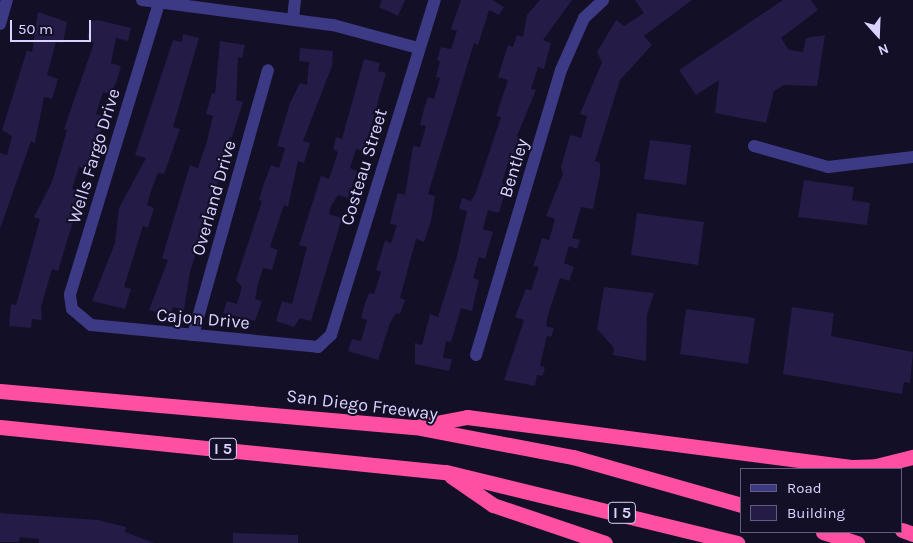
<!DOCTYPE html>
<html>
<head>
<meta charset="utf-8">
<style>
	body { margin:0 }
	#map { position:relative; width:913px; height:543px; overflow:hidden; background:#130f26; font-family:Karla,sans-serif }
	div>[style] { position:absolute }
	[style*='--x'] { left:calc(var(--x)*1px); top:calc(var(--y)*1px); width:calc(var(--w)*1px); rotate:calc(var(--a)*1deg) }
	.building>* { inset:0; background:#241b47 }
	.minor>* { height:12px; margin:-6px; padding:0 6px; transform-origin:6px; border-radius:6px; background:#3d3a85 }
	.highway>* { height:15px; margin:-7.5px; padding:0 7.5px; transform-origin:7.5px; border-radius:7.5px; background:#ff4fa3 }
	span { translate:-50% -50%; white-space:nowrap; text-align:center; line-height:1.15; -webkit-text-stroke:4px #130f26; paint-order:stroke }
	.shield-label span { padding:1px 4px; background:#130f26; border:1px solid; border-radius:4px; -webkit-text-stroke-width:0 }
	.shield-label { font-size:16px; color:#d9d4ff; font-weight:700 }
	.street-label { font-size:18px; color:#d9d4ff }
	.legend { position:absolute; left:740px; top:468px; width:162px; height:65px; box-sizing:border-box; background:#130f26; border:1px solid #625e7d; margin:0; padding:6px 9px; list-style:none; font-size:15px; color:#d9d4ff }
	.legend li { display:flex; align-items:center; gap:10px; height:25px }
	.legend b { width:25px; border:1px solid #625e7d }
	.north { position:absolute; left:853px; top:10px; width:50px; height:50px; -webkit-text-stroke:4px #130f26; paint-order:stroke; rotate:160deg; font-size:14px; font-weight:700; line-height:20px; text-align:center; color:#d9d4ff }
	.north::after { content:''; display:block; margin:auto; width:18px; height:22px; background:#d9d4ff; clip-path:polygon(50% 0,100% 100%,50% 72%,0 100%) }
	.scale { position:absolute; left:10px; top:20px; width:81px; height:22px; box-sizing:border-box; border:2px solid #d9d4ff; border-top:0; padding-left:6px; font-size:15px; line-height:18px; white-space:nowrap; color:#d9d4ff; -webkit-text-stroke:4px #130f26; paint-order:stroke }
</style>
</head>
<body>
<div id="map">
	<div class="building">
		<i style="clip-path:polygon(382px 0,405px 0,398px 16px,379px 7px)"></i>
		<i style="clip-path:polygon(461px 0,492px 0,504px 7px,499px 15px,489px 10px,478px 45px,474px 43px,428px 194px,435px 196px,431px 221px,424px 242px,416px 239px,400px 298px,405px 300px,400px 314px,396px 313px,390px 323px,378px 360px,348px 351px,352px 339px,361px 341px,367px 320px,361px 318px,365px 303px,369px 293px,374px 294px,381px 272px,376px 270px,385px 241px,391px 243px,397px 225px,390px 224px,394px 206px,398px 193px,405px 195px,413px 146px,420px 147px,426px 126px,420px 125px,424px 109px,428px 97px,434px 99px,440px 78px,436px 77px,440px 61px,437px 60px,441px 47px,451px 49px,457px 31px,451px 29px)"></i>
		<i style="clip-path:polygon(540px 0,572px 0,543px 40px,551px 43px,544px 69px,538px 67px,531px 89px,536px 90px,517px 136px,522px 138px,514px 164px,508px 163px,502px 183px,507px 185px,499px 213px,488px 210px,483px 229px,493px 232px,485px 259px,479px 257px,473px 278px,479px 280px,472px 311px,461px 308px,451px 342px,446px 341px,443px 358px,452px 359px,449px 371px,415px 364px,415px 343px,422px 345px,430px 314px,438px 317px,456px 260px,467px 211px,459px 209px,462px 198px,471px 201px,476px 192px,501px 117px,496px 116px,508px 80px,498px 77px,508px 45px,513px 47px,517px 35px,523px 37px,527px 15px)"></i>
		<i style="clip-path:polygon(635px 0,692px 0,644px 36px,652px 45px,620px 80px,595px 161px,600px 163px,600px 174px,593px 209px,581px 207px,572px 238px,580px 240px,577px 249px,569px 246px,564px 263px,574px 267px,569px 281px,560px 278px,548px 315px,546px 326px,554px 328px,551px 337px,547px 336px,540px 366px,545px 367px,543px 376px,537px 375px,535px 386px,504px 380px,524px 320px,515px 317px,526px 289px,531px 290px,539px 267px,533px 266px,537px 255px,542px 238px,549px 240px,555px 219px,546px 216px,563px 174px,561px 167px,570px 135px,581px 138px,587px 116px,580px 114px,602px 62px,597px 52px,616px 20px,624px 26px,644px 13px)"></i>
		<i style="clip-path:polygon(783px 0,811px 0,818px 10px,781px 38px,789px 50px,803px 52px,806px 38px,825px 35px,817px 86px,784px 85px,774px 91px,766px 123px,715px 113px,719px 80px,696px 95px,679px 70px)"></i>
		<i style="clip-path:polygon(38px 12px,67px 22px,63px 43px,56px 42px,47px 75px,58px 79px,52px 99px,44px 97px,35px 143px,31px 141px,0 229px,0 153px,7px 155px,12px 136px,2px 130px,27px 50px,32px 52px)"></i>
		<i style="clip-path:polygon(98px 20px,131px 28px,128px 41px,116px 38px,111px 63px,121px 66px,116px 83px,113px 95px,103px 92px,96px 114px,105px 117px,89px 170px,79px 167px,72px 189px,82px 192px,58px 271px,52px 269px,41px 307px,42px 320px,32px 319px,31px 328px,9px 326px,11px 304px,16px 305px,40px 219px,34px 217px,52px 182px,67px 130px,64px 129px,94px 43px,87px 38px,91px 21px)"></i>
		<i style="clip-path:polygon(183px 34px,199px 38px,173px 127px,180px 129px,164px 174px,158px 173px,152px 188px,147px 205px,154px 208px,148px 228px,143px 226px,124px 287px,131px 289px,125px 309px,92px 301px,115px 243px,119px 208px,146px 158px,135px 155px,173px 40px,182px 42px)"></i>
		<i style="clip-path:polygon(220px 41px,245px 45px,242px 58px,238px 57px,237px 83px,236px 100px,243px 102px,190px 272px,184px 310px,173px 307px,170px 316px,149px 310px,168px 260px,162px 258px,190px 165px,198px 168px,207px 141px,213px 116px,206px 114px,212px 93px,215px 94px)"></i>
		<i style="clip-path:polygon(300px 48px,333px 51px,332px 66px,303px 141px,310px 143px,304px 163px,298px 161px,288px 207px,284px 205px,270px 247px,278px 250px,272px 270px,263px 268px,258px 284px,255px 299px,262px 301px,255px 321px,223px 313px,227px 301px,237px 304px,242px 287px,236px 280px,262px 201px,259px 200px,263px 186px,271px 165px,279px 168px,285px 148px,277px 146px,290px 103px,300px 83px,307px 85px,309px 62px,299px 61px)"></i>
		<i style="clip-path:polygon(364px 59px,380px 63px,378px 71px,386px 73px,364px 151px,356px 149px,350px 168px,357px 171px,348px 198px,338px 195px,331px 206px,329px 214px,342px 218px,311px 321px,300px 318px,294px 327px,276px 321px,282px 301px,292px 304px,307px 247px,299px 245px,321px 176px,329px 179px,338px 152px,333px 149px,336px 137px,342px 139px)"></i>
		<i style="clip-path:polygon(650px 140px,691px 145px,686px 185px,644px 179px)"></i>
		<i style="clip-path:polygon(804px 180px,854px 187px,852px 200px,870px 203px,867px 225px,798px 217px)"></i>
		<i style="clip-path:polygon(637px 213px,704px 222px,698px 265px,631px 255px)"></i>
		<i style="clip-path:polygon(604px 287px,654px 293px,647px 315px,646px 361px,613px 355px,614px 348px,597px 329px)"></i>
		<i style="clip-path:polygon(792px 307px,834px 313px,831px 336px,913px 352px,910px 383px,904px 382px,902px 394px,783px 374px)"></i>
		<i style="clip-path:polygon(686px 309px,755px 318px,748px 364px,680px 354px)"></i>
		<i style="clip-path:polygon(0 513px,98px 520px,126px 527px,125px 532px,154px 543px,39px 543px,39px 539px,20px 537px,19px 542px,0 542px)"></i>
		<i style="clip-path:polygon(233px 533px,298px 535px,298px 543px,233px 543px)"></i>
	</div>
	<div class="minor">
		<i style="--x:142;--y:0;--w:193;--a:7.5"></i>
		<i style="--x:333;--y:25;--w:88;--a:15.1"></i>
		<i style="--x:160;--y:0;--w:308;--a:107"></i>
		<i style="--x:70;--y:295;--w:14;--a:82"></i>
		<i style="--x:72;--y:309;--w:25;--a:40"></i>
		<i style="--x:91;--y:325;--w:228;--a:5.5"></i>
		<i style="--x:318;--y:347;--w:18;--a:-43"></i>
		<i style="--x:331;--y:335;--w:351;--a:-72.8"></i>
		<i style="--x:293;--y:19;--w:19;--a:-84"></i>
		<i style="--x:0;--y:24;--w:25;--a:-74"></i>
		<i style="--x:754;--y:146;--w:77;--a:15.8"></i>
		<i style="--x:828;--y:167;--w:86;--a:-6.7"></i>
		<i style="--x:193;--y:335;--w:275;--a:-74.2"></i>
		<i style="--x:476;--y:355;--w:297;--a:-73.4"></i>
		<i style="--x:561;--y:70;--w:57;--a:-66.1"></i>
		<i style="--x:584;--y:18;--w:26;--a:-43"></i>
	</div>
	<div class="highway">
		<i style="--x:0;--y:391;--w:417;--a:5"></i>
		<i style="--x:415;--y:427;--w:161;--a:10.8"></i>
		<i style="--x:573;--y:457;--w:176;--a:15.9"></i>
		<i style="--x:420;--y:426;--w:48;--a:-10.8"></i>
		<i style="--x:467;--y:417;--w:389;--a:7.4"></i>
		<i style="--x:853;--y:467;--w:23;--a:-2"></i>
		<i style="--x:876;--y:466;--w:38;--a:-14"></i>
		<i style="--x:0;--y:427;--w:448;--a:5.8"></i>
		<i style="--x:446;--y:472;--w:300;--a:13.7"></i>
		<i style="--x:451;--y:476;--w:51;--a:34.6"></i>
		<i style="--x:493;--y:505;--w:118;--a:18.7"></i>
		<i style="--x:902;--y:530;--w:12;--a:20"></i>
		<i style="--x:823;--y:532;--w:36;--a:18"></i>
	</div>
	<div class="shield-label">
		<span style="left:223px;top:449px">I 5</span>
		<span style="left:622px;top:513px">I 5</span>
	</div>
	<div class="street-label">
		<span style="left:94px;top:156px;rotate:-73deg">Wells Fargo Drive</span>
		<span style="left:364px;top:167px;rotate:-73deg">Costeau Street</span>
		<span style="left:514px;top:168px;rotate:-73deg">Bentley</span>
		<span style="left:214px;top:198px;rotate:-74deg">Overland Drive</span>
		<span style="left:203px;top:319px;rotate:5deg">Cajon Drive</span>
		<span style="left:362px;top:405px;rotate:7deg">San Diego Freeway</span>
	</div>
	<ul class="legend">
	<li><b style="height:6px;background:#3d3a85"></b>Road</li>
	<li><b style="height:14px;background:#241b47"></b>Building</li>
	</ul>
	<div class="north">N</div>
	<div class="scale">50 m</div>
</div>
</body>
</html>
